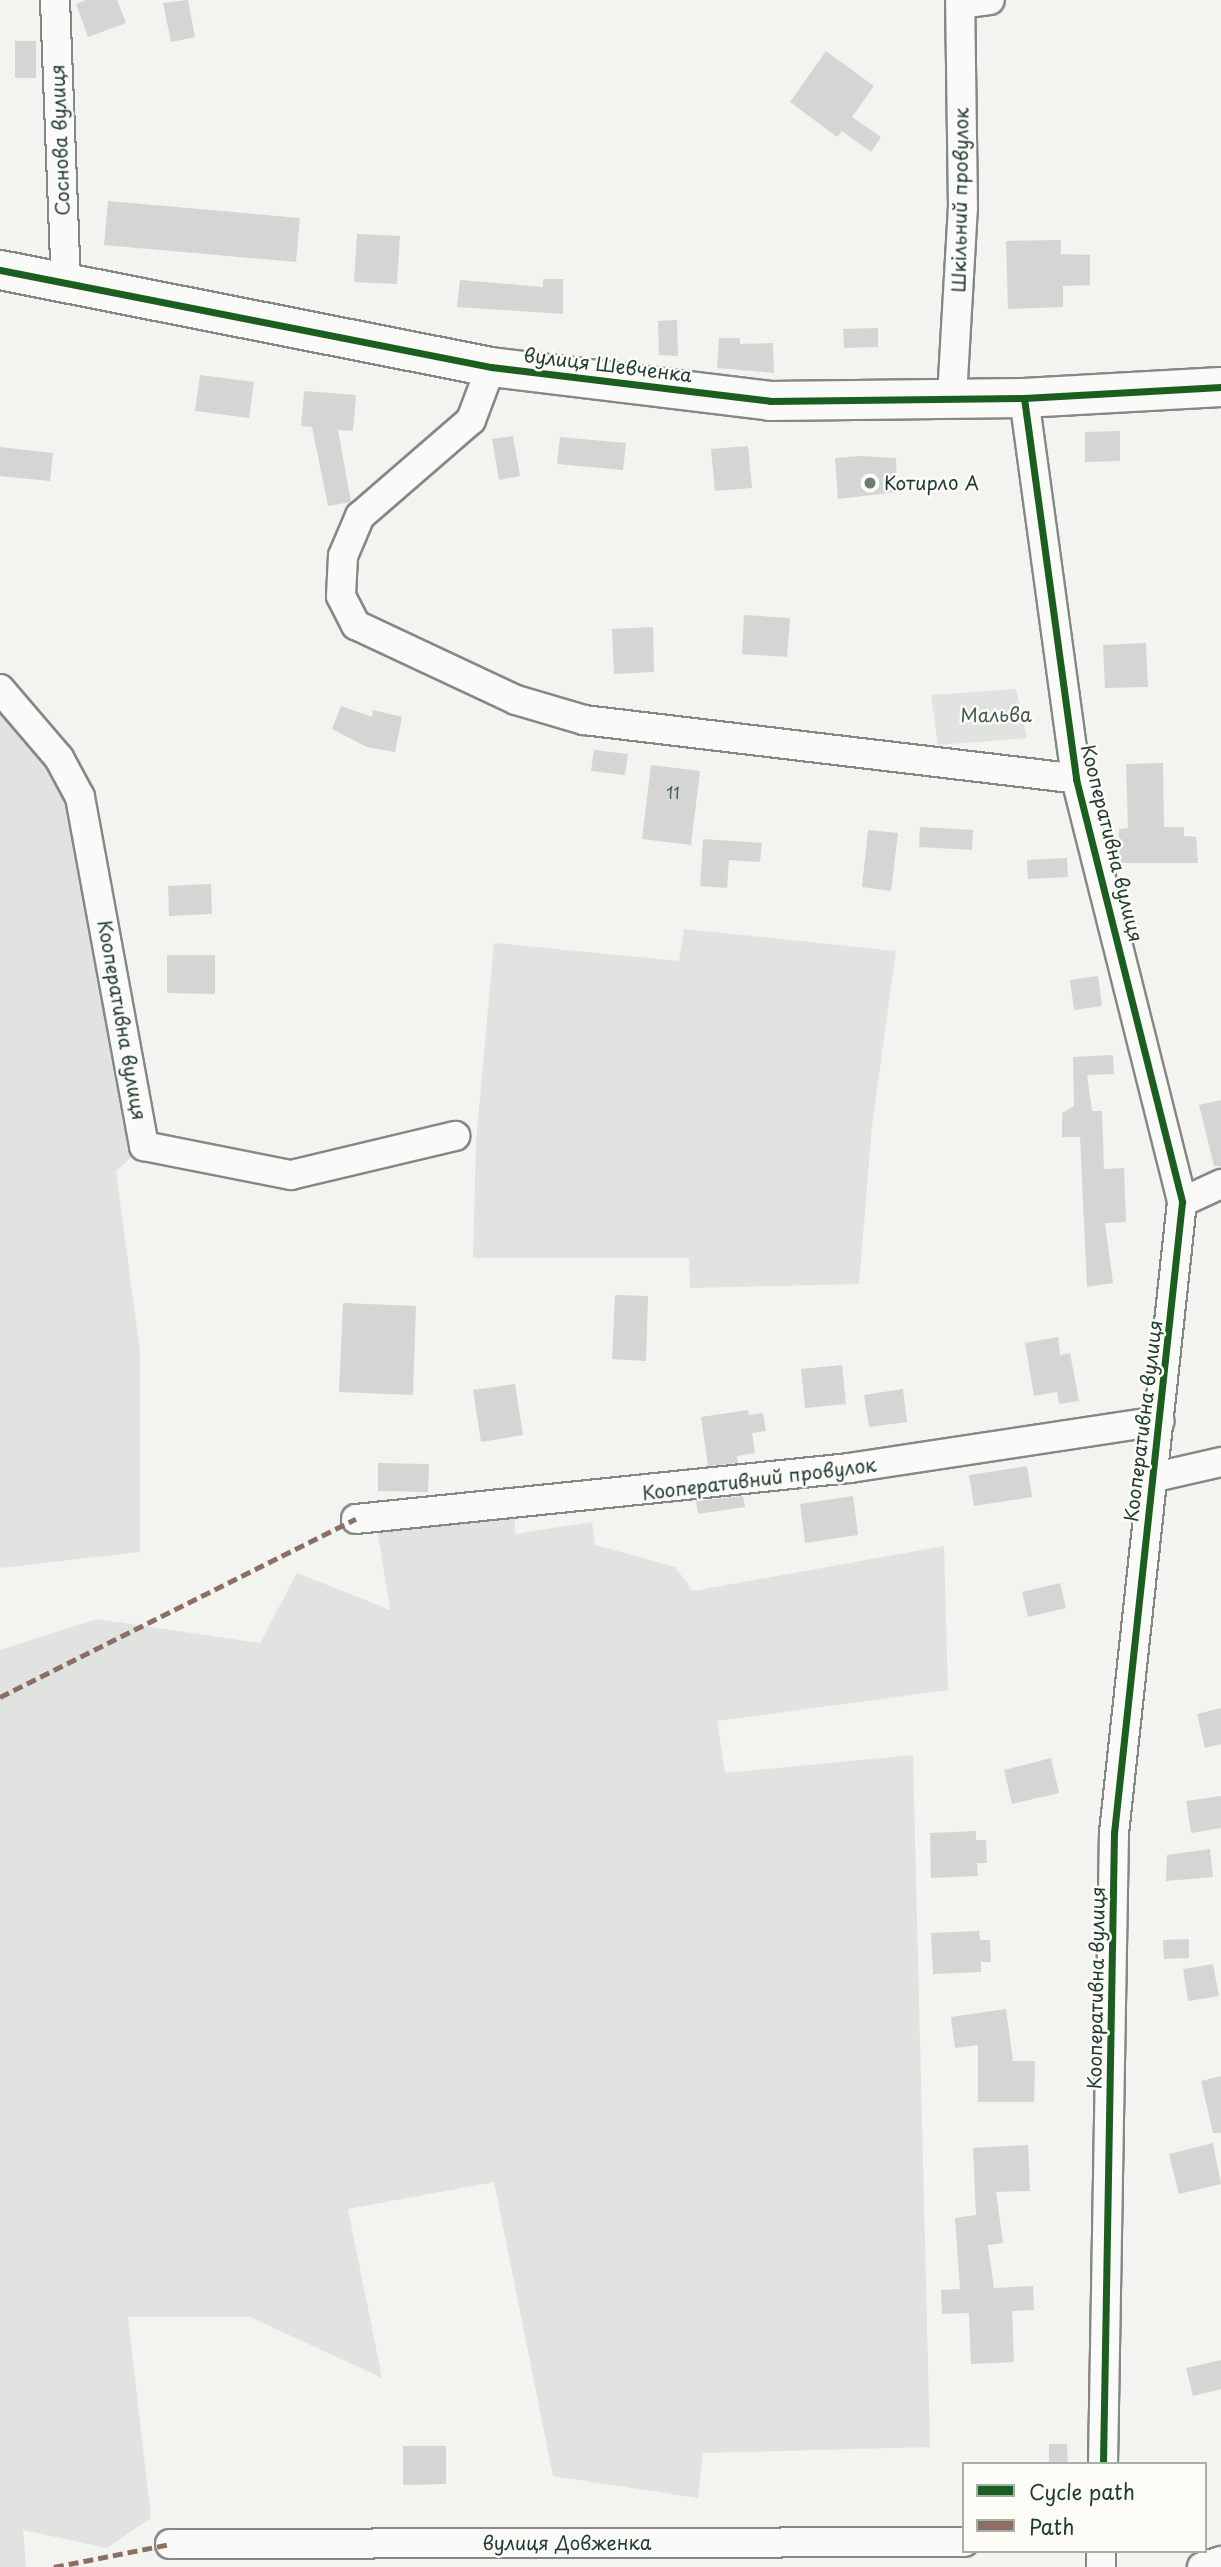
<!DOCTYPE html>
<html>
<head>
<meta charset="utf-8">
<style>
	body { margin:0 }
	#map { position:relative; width:1221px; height:2567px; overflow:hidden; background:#f3f3f0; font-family:"Playpen Sans",sans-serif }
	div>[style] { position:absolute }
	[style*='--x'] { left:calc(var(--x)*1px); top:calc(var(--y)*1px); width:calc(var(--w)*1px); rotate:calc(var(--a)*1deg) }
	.green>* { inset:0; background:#e0e3df }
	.building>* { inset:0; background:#d5d6d3 }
	.roads { filter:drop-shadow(2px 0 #848986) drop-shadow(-2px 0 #848986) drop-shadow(0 2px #848986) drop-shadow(0 -2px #848986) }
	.street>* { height:28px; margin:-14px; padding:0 14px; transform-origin:14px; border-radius:14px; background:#fafaf8 }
	.secondary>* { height:38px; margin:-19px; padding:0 19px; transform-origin:19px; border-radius:19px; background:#fafaf8 }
	.quiet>* { height:5px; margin-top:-2.5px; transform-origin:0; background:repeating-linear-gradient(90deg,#8d6e63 0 10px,transparent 0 15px) }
	.cycleway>* { height:7px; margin:-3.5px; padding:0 3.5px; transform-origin:3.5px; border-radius:3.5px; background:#1b5e20 }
	.dots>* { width:19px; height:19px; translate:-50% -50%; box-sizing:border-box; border:4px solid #fdfcf7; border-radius:50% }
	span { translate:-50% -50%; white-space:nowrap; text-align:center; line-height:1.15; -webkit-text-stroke:5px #fdfcf7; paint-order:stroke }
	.number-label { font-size:16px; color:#4c635c }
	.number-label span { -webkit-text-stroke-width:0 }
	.street-label { font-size:19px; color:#1f3d34 }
	.poi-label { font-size:19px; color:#1f3d34 }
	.left { translate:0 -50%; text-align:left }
	.park-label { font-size:19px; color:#435c53 }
	.legend { position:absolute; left:962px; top:2462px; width:245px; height:91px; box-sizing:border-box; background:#fdfcf7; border:2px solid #a4b0a9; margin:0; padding:9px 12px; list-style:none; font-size:21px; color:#1f3d34 }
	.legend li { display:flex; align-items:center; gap:14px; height:35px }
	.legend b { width:35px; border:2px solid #a4b0a9 }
</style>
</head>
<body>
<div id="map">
	<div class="green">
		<i style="clip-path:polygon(0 689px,59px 758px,144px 1146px,116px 1171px,140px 1351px,140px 1552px,0 1568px)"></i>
		<i style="clip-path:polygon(1016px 689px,1027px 738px,938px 745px,931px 695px)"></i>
		<i style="clip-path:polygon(684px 929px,896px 951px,872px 1126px,859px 1284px,690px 1288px,689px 1258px,473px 1258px,476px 1142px,494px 943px,679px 961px)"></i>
		<i style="clip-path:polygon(515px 1516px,515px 1534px,592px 1522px,595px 1545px,675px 1567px,693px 1591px,944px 1546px,948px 1690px,717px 1721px,725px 1773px,913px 1755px,930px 2447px,703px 2453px,698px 2498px,553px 2476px,494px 2182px,348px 2209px,382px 2378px,250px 2317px,128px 2317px,151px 2518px,107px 2548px,23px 2530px,26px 2567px,0 2567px,0 1650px,97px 1619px,260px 1643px,297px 1573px,390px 1610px,378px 1533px,404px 1523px)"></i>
	</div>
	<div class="building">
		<i style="clip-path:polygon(86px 0,117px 0,126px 23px,88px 37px,76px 4px)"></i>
		<i style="clip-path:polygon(188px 0,195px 37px,171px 42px,163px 3px)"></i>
		<i style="clip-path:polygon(15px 41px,36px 41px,36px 78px,15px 78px)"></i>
		<i style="clip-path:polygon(826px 51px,874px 86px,852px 117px,881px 137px,871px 152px,842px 131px,837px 137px,790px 102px)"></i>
		<i style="clip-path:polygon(108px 201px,300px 218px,296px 262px,104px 245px)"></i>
		<i style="clip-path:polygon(357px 234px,400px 236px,397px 284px,354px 282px)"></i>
		<i style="clip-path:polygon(1061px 240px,1061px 254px,1090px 255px,1090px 285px,1063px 286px,1063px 307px,1008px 309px,1006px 241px)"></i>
		<i style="clip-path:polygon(543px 279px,563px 279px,563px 314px,457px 307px,460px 280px,543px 287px)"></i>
		<i style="clip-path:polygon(677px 320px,678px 356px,659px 355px,658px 321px)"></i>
		<i style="clip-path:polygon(878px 328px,878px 347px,844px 348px,843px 329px)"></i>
		<i style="clip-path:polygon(719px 338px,740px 338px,740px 344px,773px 343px,774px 373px,717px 368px)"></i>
		<i style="clip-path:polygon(200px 375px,254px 382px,249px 418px,195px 411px)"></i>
		<i style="clip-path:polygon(304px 391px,356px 395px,353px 431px,338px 430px,351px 502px,328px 506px,312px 427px,301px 426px)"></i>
		<i style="clip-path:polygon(1120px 431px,1120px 461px,1085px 462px,1085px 432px)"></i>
		<i style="clip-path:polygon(513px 436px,520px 476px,499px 480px,492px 439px)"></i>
		<i style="clip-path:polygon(560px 437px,626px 443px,623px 470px,557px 464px)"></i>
		<i style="clip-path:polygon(748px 446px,752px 488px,715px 491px,711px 449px)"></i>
		<i style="clip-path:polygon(0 447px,53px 453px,50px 481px,0 476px)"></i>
		<i style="clip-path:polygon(861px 456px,896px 458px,897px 492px,838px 499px,835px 458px)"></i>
		<i style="clip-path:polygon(744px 615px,790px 618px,787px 657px,742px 654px)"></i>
		<i style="clip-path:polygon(653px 627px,654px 672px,614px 674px,612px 629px)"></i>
		<i style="clip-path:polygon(1146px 643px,1148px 687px,1105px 688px,1103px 645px)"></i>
		<i style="clip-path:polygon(341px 706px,372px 717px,373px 710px,402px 717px,395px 752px,367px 747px,332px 729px)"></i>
		<i style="clip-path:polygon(594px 750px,628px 754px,625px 775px,591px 771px)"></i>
		<i style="clip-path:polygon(1163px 763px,1164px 827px,1184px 827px,1184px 836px,1196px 837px,1198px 863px,1119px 863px,1119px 829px,1128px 828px,1126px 764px)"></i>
		<i style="clip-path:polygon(651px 765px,700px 771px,691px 845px,642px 839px)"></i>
		<i style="clip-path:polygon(920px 827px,973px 830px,972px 850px,919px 847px)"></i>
		<i style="clip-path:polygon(868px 830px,898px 833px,891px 891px,862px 887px)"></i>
		<i style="clip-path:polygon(703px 839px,762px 843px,760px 862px,729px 860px,727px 888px,700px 886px)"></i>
		<i style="clip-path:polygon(1067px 858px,1068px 877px,1028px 879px,1027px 860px)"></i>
		<i style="clip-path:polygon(211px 884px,212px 914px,169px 916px,168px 886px)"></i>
		<i style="clip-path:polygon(167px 955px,215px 955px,215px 994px,167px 993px)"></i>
		<i style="clip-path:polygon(1098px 976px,1102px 1006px,1074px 1010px,1070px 980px)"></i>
		<i style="clip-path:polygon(1113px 1055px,1114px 1074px,1087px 1075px,1092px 1111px,1102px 1111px,1104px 1169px,1124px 1168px,1126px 1222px,1105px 1223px,1113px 1283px,1087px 1287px,1080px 1137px,1062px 1137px,1062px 1113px,1074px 1106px,1073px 1057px)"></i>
		<i style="clip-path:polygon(1221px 1100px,1221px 1166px,1214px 1166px,1199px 1105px)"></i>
		<i style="clip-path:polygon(615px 1295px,648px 1296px,646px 1361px,612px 1359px)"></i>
		<i style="clip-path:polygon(343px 1303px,416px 1306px,413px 1395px,339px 1392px)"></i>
		<i style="clip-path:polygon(1058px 1337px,1060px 1355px,1070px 1353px,1079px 1401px,1059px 1404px,1057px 1392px,1034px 1396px,1025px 1343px)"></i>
		<i style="clip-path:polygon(842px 1365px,846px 1404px,805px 1408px,801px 1369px)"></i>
		<i style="clip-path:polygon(515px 1384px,523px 1435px,481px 1442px,473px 1390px)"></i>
		<i style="clip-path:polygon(903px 1389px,907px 1422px,869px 1427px,864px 1395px)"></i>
		<i style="clip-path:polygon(748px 1410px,749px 1415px,763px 1413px,766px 1431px,752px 1433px,755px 1453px,737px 1456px,738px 1463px,708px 1466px,701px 1417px)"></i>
		<i style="clip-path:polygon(378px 1463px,429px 1464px,428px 1492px,378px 1491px)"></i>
		<i style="clip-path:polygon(1027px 1466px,1032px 1497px,974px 1506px,969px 1475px)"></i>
		<i style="clip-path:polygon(743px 1496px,745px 1507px,698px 1514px,696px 1501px)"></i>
		<i style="clip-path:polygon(853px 1496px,858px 1535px,805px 1543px,800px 1504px)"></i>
		<i style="clip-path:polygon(1060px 1583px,1066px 1608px,1028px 1617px,1022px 1592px)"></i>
		<i style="clip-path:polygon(1221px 1708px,1221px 1744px,1205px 1748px,1197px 1714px)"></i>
		<i style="clip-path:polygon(1051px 1758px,1059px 1793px,1012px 1804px,1004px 1770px)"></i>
		<i style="clip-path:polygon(1221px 1796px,1221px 1828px,1191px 1833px,1186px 1801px)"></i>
		<i style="clip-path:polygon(976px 1831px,976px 1840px,986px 1840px,987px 1863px,977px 1863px,978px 1876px,931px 1878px,930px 1833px)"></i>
		<i style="clip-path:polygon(1210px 1849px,1213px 1877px,1166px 1881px,1167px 1855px)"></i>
		<i style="clip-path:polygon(979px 1931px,980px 1940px,990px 1940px,991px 1962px,981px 1962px,981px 1972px,933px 1974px,931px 1933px)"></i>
		<i style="clip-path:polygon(1189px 1939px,1189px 1958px,1164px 1959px,1163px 1940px)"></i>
		<i style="clip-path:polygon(1213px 1964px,1219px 1996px,1188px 2001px,1183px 1969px)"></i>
		<i style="clip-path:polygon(1006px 2009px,1013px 2061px,1035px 2061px,1034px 2102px,978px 2102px,978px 2045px,955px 2048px,951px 2017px)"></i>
		<i style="clip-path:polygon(1221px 2076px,1221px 2133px,1213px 2133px,1201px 2081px)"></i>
		<i style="clip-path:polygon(1213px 2143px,1221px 2184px,1179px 2194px,1169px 2154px)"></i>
		<i style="clip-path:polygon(1028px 2145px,1030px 2191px,996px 2192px,1003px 2243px,988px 2245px,994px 2288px,1033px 2286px,1034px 2310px,1012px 2311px,1014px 2362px,971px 2364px,969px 2313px,942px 2314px,941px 2290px,960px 2289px,955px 2218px,976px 2215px,973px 2148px)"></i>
		<i style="clip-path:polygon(1221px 2360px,1221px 2389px,1193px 2396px,1186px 2368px)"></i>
		<i style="clip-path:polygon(1049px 2444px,1067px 2444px,1068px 2464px,1049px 2464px)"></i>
		<i style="clip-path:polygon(403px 2446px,446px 2446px,446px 2484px,403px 2485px)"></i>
	</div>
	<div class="roads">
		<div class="street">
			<i style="--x:55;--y:0;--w:281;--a:87.8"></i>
			<i style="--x:961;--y:4;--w:29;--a:-8"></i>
			<i style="--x:491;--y:367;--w:57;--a:110.7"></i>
			<i style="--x:471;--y:420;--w:147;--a:139.1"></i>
			<i style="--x:360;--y:516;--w:43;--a:113"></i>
			<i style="--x:343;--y:556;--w:40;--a:92.9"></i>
			<i style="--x:341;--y:596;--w:33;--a:63"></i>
			<i style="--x:356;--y:625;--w:177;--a:25.1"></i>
			<i style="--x:516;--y:700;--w:71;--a:16.4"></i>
			<i style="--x:584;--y:720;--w:496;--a:6.8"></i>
			<i style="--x:952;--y:397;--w:189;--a:-86.7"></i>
			<i style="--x:963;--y:208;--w:208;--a:-90.8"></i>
			<i style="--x:1024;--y:398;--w:385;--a:82.2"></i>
			<i style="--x:1076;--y:779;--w:436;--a:75.9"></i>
			<i style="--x:1182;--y:1202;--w:635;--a:96.15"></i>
			<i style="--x:1114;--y:1833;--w:631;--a:91"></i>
			<i style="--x:0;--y:689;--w:91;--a:49.5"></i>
			<i style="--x:59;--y:758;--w:44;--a:61.7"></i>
			<i style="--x:80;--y:797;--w:355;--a:79.6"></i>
			<i style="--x:144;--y:1146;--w:150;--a:11.2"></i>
			<i style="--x:291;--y:1175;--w:169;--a:-13.4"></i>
			<i style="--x:1182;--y:1202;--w:43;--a:-24.8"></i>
			<i style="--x:1151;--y:1478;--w:72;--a:-12.9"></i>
			<i style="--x:356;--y:1519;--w:496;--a:-5.9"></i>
			<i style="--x:849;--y:1468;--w:314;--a:-8.6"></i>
			<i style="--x:170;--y:2544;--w:794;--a:-0.14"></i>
			<i style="--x:1101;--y:2567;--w:16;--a:-90"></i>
			<i style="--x:1202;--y:2567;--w:20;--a:-18"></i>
		</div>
		<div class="secondary">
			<i style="--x:0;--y:270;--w:500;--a:11.18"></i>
			<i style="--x:491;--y:367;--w:281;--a:6.9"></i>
			<i style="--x:770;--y:401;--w:254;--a:-0.7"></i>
			<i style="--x:1024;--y:398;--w:197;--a:-3.2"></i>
		</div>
	</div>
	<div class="quiet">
		<i style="--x:0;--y:1697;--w:398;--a:-26.6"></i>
		<i style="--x:54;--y:2567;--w:118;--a:-11.2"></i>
	</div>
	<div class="cycleway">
		<i style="--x:0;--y:270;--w:500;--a:11.18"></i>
		<i style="--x:491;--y:367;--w:281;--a:6.9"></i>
		<i style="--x:770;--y:401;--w:254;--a:-0.7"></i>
		<i style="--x:1024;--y:398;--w:197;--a:-3.2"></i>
		<i style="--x:1024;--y:398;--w:385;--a:82.2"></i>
		<i style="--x:1076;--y:779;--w:436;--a:75.9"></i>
		<i style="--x:1182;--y:1202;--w:635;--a:96.15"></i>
		<i style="--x:1114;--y:1833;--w:631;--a:91"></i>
	</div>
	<div class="dots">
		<i style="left:870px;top:483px;background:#697d76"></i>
	</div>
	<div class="number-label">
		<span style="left:673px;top:792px">11</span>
	</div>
	<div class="street-label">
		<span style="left:60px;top:140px;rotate:-92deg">Соснова вулиця</span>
		<span style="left:960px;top:200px;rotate:-89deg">Шкільний провулок</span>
		<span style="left:608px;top:365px;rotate:7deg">вулиця Шевченка</span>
		<span style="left:1112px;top:843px;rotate:76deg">Кооперативна вулиця</span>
		<span style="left:122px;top:1020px;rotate:80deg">Кооперативна вулиця</span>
		<span style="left:1143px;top:1421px;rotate:-83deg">Кооперативна вулиця</span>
		<span style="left:759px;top:1479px;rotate:-7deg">Кооперативний провулок</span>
		<span style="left:1096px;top:1988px;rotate:-89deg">Кооперативна вулиця</span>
		<span style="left:567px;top:2543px">вулиця Довженка</span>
	</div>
	<div class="poi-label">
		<span class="left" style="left:884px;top:483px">Котирло А</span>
	</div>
	<div class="park-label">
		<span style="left:996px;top:715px">Мальва</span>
	</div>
	<ul class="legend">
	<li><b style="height:9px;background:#1b5e20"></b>Cycle path</li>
	<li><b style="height:9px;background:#8d6e63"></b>Path</li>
	</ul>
</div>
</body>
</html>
